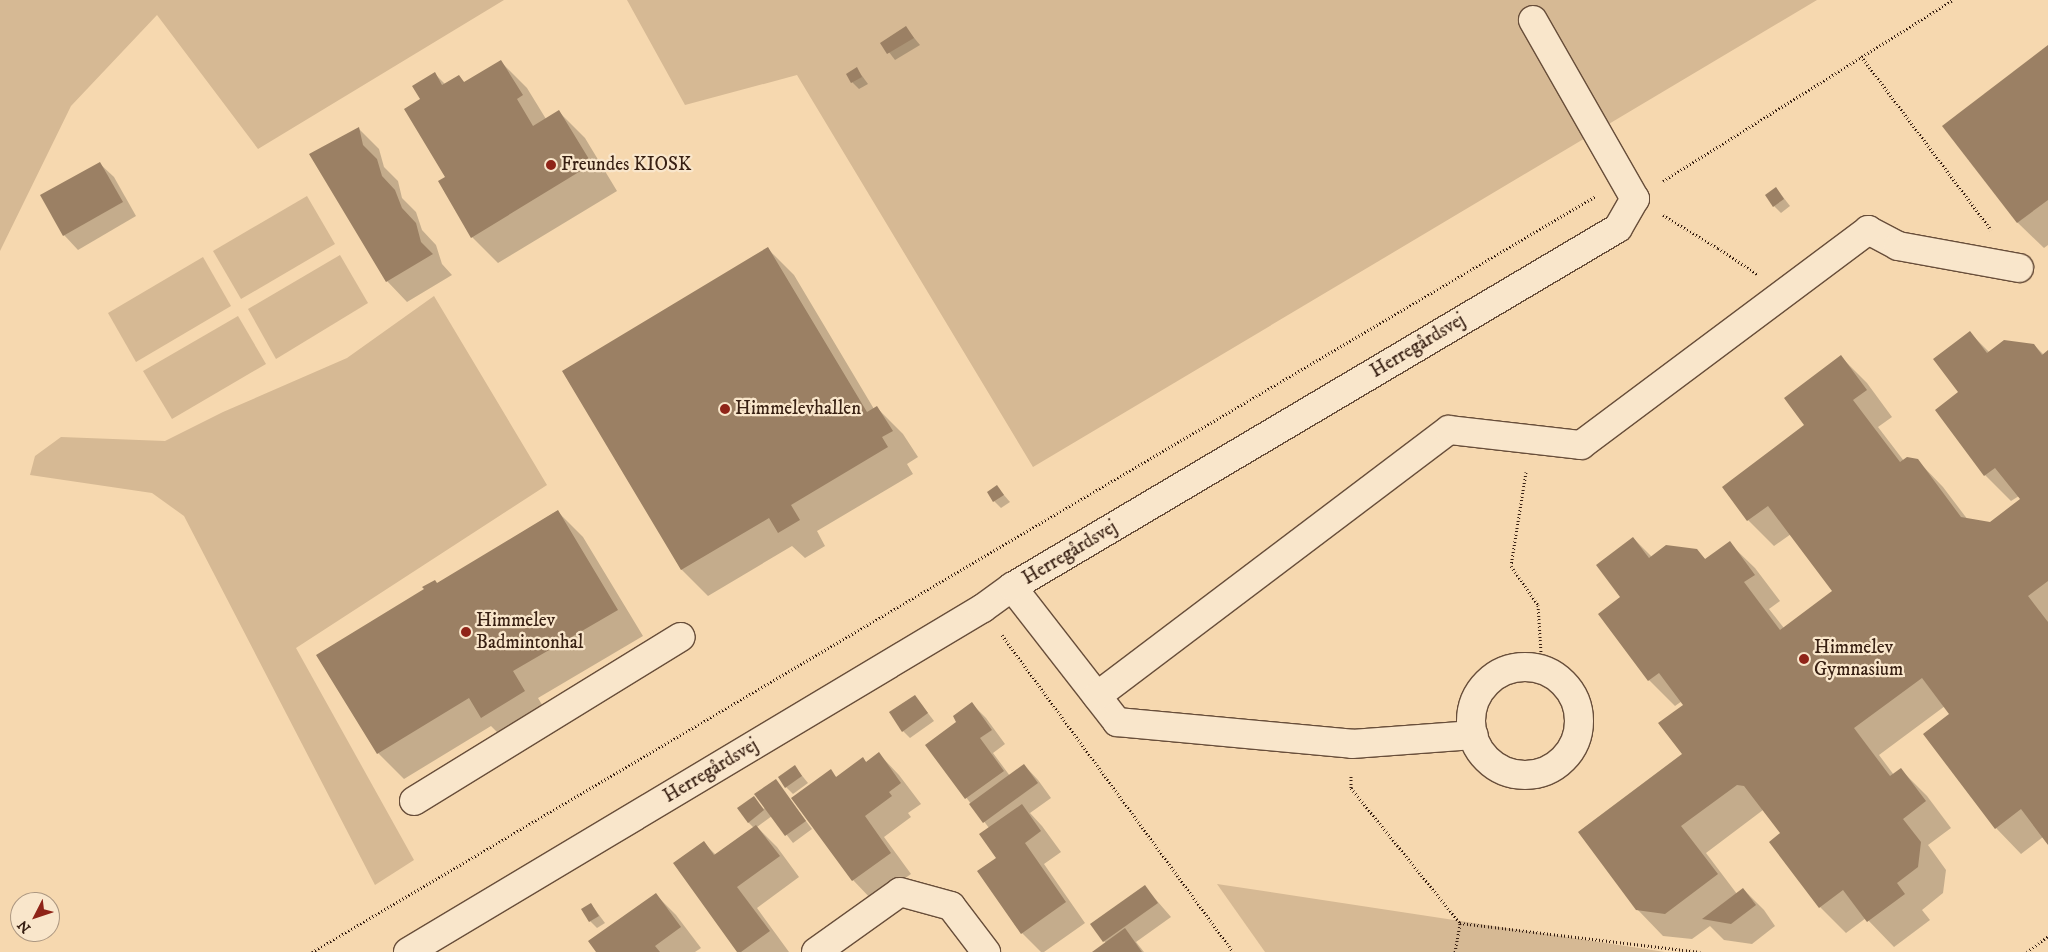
<!DOCTYPE html>
<html>
<head>
<meta charset="utf-8">
<style>
	body { margin:0 }
	#map { position:relative; width:2048px; height:952px; overflow:hidden; background:#f6d8af; font-family:"IM FELL DW Pica",serif }
	div>[style] { position:absolute }
	[style*='--x'] { left:calc(var(--x)*1px); top:calc(var(--y)*1px); width:calc(var(--w)*1px); rotate:calc(var(--a)*1deg) }
	.green>* { inset:0; background:#d6b994 }
	.shadow>* { inset:0; background:#0003 }
	.building>* { inset:0; background:#9b8064 }
	.path>* { height:3px; margin-top:-1.5px; transform-origin:0; background:repeating-linear-gradient(90deg,#382013 0 1px,transparent 0 3.5px) }
	.roads { filter:drop-shadow(1px 0 #684e3a) drop-shadow(-1px 0 #684e3a) drop-shadow(0 1px #684e3a) drop-shadow(0 -1px #684e3a) }
	.minor>* { height:28px; margin:-14px; padding:0 14px; transform-origin:14px; border-radius:14px; background:#f9e6cb }
	.minor>.ring { margin:-14px; padding:0; box-sizing:content-box; background:none; border:28px solid #f9e6cb; border-radius:50% }
	.dots>* { width:14px; height:14px; translate:-50% -50%; box-sizing:border-box; border:2px solid #f9e6cb; border-radius:50% }
	span { translate:-50% -50%; white-space:nowrap; text-align:center; line-height:1.15; -webkit-text-stroke:4.5px #f9e6cb; paint-order:stroke }
	.poi-label { font-size:19px; color:#382013 }
	.left { translate:0 -50%; text-align:left }
	.street-label { font-size:19px; color:#382013 }
	.north { position:absolute; left:10px; top:892px; width:50px; height:50px; box-sizing:border-box; background:#f9e6cb; border:1px solid #ac9781; border-radius:50%; rotate:229deg; font-size:14px; font-weight:700; line-height:20px; text-align:center; color:#382013 }
	.north::after { content:''; display:block; margin:auto; width:18px; height:22px; background:#8f2418; clip-path:polygon(50% 0,100% 100%,50% 72%,0 100%) }
</style>
</head>
<body>
<div id="map">
	<div class="green">
		<i style="clip-path:polygon(0 0,504px 0,258px 149px,157px 15px,71px 106px,0 251px)"></i>
		<i style="clip-path:polygon(627px 0,1817px 0,1033px 467px,797px 75px,685px 105px)"></i>
		<i style="clip-path:polygon(307px 196px,335px 244px,241px 299px,213px 251px)"></i>
		<i style="clip-path:polygon(340px 255px,368px 303px,276px 359px,248px 309px)"></i>
		<i style="clip-path:polygon(203px 257px,231px 306px,136px 362px,108px 313px)"></i>
		<i style="clip-path:polygon(434px 296px,547px 485px,296px 648px,414px 860px,375px 885px,184px 516px,152px 493px,30px 475px,35px 456px,61px 437px,165px 441px,223px 412px,347px 358px)"></i>
		<i style="clip-path:polygon(238px 316px,266px 364px,172px 419px,143px 371px)"></i>
		<i style="clip-path:polygon(1217px 884px,1665px 952px,1265px 952px)"></i>
	</div>
	<div class="shadow">
		<i style="clip-path:polygon(906px 28px,920px 45px,895px 60px,882px 43px)"></i>
		<i style="clip-path:polygon(2048px 47px,2048px 245px,2044px 248px,2018px 223px,1944px 126px)"></i>
		<i style="clip-path:polygon(501px 62px,527px 88px,546px 119px,559px 112px,585px 138px,617px 191px,498px 263px,472px 237px,422px 100px,435px 74px,446px 85px,459px 77px,465px 83px)"></i>
		<i style="clip-path:polygon(857px 69px,868px 84px,859px 89px,852px 82px)"></i>
		<i style="clip-path:polygon(358px 128px,379px 149px,384px 167px,398px 181px,402px 198px,416px 212px,422px 230px,436px 245px,442px 264px,452px 275px,407px 302px,387px 281px)"></i>
		<i style="clip-path:polygon(99px 163px,114px 177px,136px 216px,78px 250px,64px 235px)"></i>
		<i style="clip-path:polygon(1776px 188px,1790px 206px,1781px 213px,1774px 206px)"></i>
		<i style="clip-path:polygon(768px 249px,794px 275px,874px 409px,877px 408px,903px 434px,918px 457px,907px 464px,913px 474px,817px 531px,825px 546px,805px 558px,792px 546px,708px 596px,682px 570px,564px 371px)"></i>
		<i style="clip-path:polygon(1970px 333px,1989px 352px,2034px 345px,2044px 355px,2048px 352px,2048px 843px,2043px 837px,2021px 854px,1996px 828px,1951px 714px,1945px 706px,1879px 755px,1894px 775px,1901px 770px,1927px 796px,1951px 828px,1928px 845px,1946px 870px,1943px 893px,1922px 910px,1930px 920px,1894px 947px,1866px 918px,1846px 933px,1820px 907px,1782px 834px,1763px 810px,1706px 853px,1737px 894px,1743px 889px,1764px 910px,1775px 926px,1752px 944px,1724px 940px,1710px 926px,1692px 939px,1663px 936px,1637px 909px,1684px 755px,1684px 705px,1682px 701px,1675px 706px,1649px 680px,1600px 615px,1622px 598px,1633px 538px,1652px 557px,1697px 550px,1706px 560px,1729px 543px,1755px 568px,1780px 601px,1769px 609px,1784px 628px,1834px 591px,1791px 534px,1774px 546px,1748px 520px,1724px 487px,1806px 425px,1841px 357px,1867px 383px,1892px 417px,1878px 427px,1904px 461px,1917px 460px,1943px 487px,1968px 520px,1990px 523px,2021px 500px,2019px 496px,2011px 501px,1985px 475px,1936px 410px,1960px 392px)"></i>
		<i style="clip-path:polygon(997px 487px,1010px 502px,1001px 508px,994px 501px)"></i>
		<i style="clip-path:polygon(557px 511px,583px 537px,643px 636px,538px 698px,550px 718px,508px 743px,491px 726px,404px 779px,378px 753px,438px 584px)"></i>
		<i style="clip-path:polygon(915px 696px,934px 721px,910px 738px,903px 731px)"></i>
		<i style="clip-path:polygon(972px 704px,986px 718px,1005px 744px,993px 753px,1010px 776px,1024px 765px,1038px 780px,1051px 798px,1030px 813px,1042px 826px,1061px 852px,1044px 864px,1085px 923px,1044px 952px,1041px 952px,1022px 933px,989px 828px,927px 745px,958px 722px)"></i>
		<i style="clip-path:polygon(879px 754px,899px 775px,921px 804px,908px 813px,911px 817px,884px 837px,911px 874px,873px 901px,853px 880px,830px 771px,837px 778px,863px 759px,867px 763px)"></i>
		<i style="clip-path:polygon(795px 767px,808px 783px,793px 794px,786px 787px)"></i>
		<i style="clip-path:polygon(775px 780px,812px 829px,793px 843px,772px 816px,757px 827px,777px 847px,799px 877px,757px 908px,789px 952px,739px 952px,704px 843px,716px 855px,754px 828px,748px 822px,753px 798px,764px 809px)"></i>
		<i style="clip-path:polygon(1145px 887px,1171px 917px,1136px 942px,1144px 952px,1094px 952px,1106px 943px,1104px 941px)"></i>
		<i style="clip-path:polygon(655px 894px,676px 915px,701px 948px,695px 952px,597px 952px)"></i>
		<i style="clip-path:polygon(591px 904px,605px 923px,597px 928px,590px 921px)"></i>
	</div>
	<div class="building">
		<i style="clip-path:polygon(906px 26px,914px 38px,887px 54px,880px 43px)"></i>
		<i style="clip-path:polygon(2048px 45px,2048px 200px,2017px 223px,1942px 126px)"></i>
		<i style="clip-path:polygon(501px 60px,523px 95px,517px 99px,533px 126px,559px 110px,592px 164px,471px 238px,438px 181px,445px 177px,404px 109px,420px 99px,412px 86px,435px 72px,442px 85px,459px 75px,464px 82px)"></i>
		<i style="clip-path:polygon(857px 67px,862px 77px,851px 83px,846px 74px)"></i>
		<i style="clip-path:polygon(359px 127px,363px 145px,377px 159px,382px 176px,395px 190px,402px 208px,416px 223px,421px 242px,433px 254px,386px 282px,309px 154px)"></i>
		<i style="clip-path:polygon(100px 162px,123px 202px,63px 236px,40px 195px)"></i>
		<i style="clip-path:polygon(1776px 187px,1784px 199px,1773px 207px,1765px 195px)"></i>
		<i style="clip-path:polygon(768px 247px,867px 412px,877px 406px,893px 431px,882px 437px,888px 447px,791px 505px,800px 520px,778px 533px,769px 518px,681px 570px,562px 371px)"></i>
		<i style="clip-path:polygon(1970px 331px,1987px 353px,2004px 340px,2034px 344px,2042px 355px,2048px 350px,2048px 581px,2028px 596px,2048px 622px,2048px 845px,2021px 809px,1995px 829px,1923px 734px,1949px 714px,1922px 678px,1854px 728px,1890px 776px,1901px 768px,1926px 801px,1903px 819px,1921px 842px,1918px 867px,1897px 883px,1905px 894px,1867px 922px,1843px 890px,1819px 908px,1769px 842px,1780px 833px,1744px 786px,1737px 785px,1681px 826px,1718px 874px,1665px 914px,1636px 910px,1578px 832px,1682px 754px,1658px 723px,1683px 705px,1659px 673px,1648px 681px,1598px 614px,1620px 597px,1596px 565px,1633px 537px,1649px 558px,1666px 545px,1697px 549px,1705px 559px,1730px 541px,1755px 575px,1744px 582px,1780px 630px,1832px 591px,1768px 506px,1747px 521px,1722px 487px,1804px 425px,1784px 398px,1841px 355px,1867px 390px,1853px 400px,1900px 462px,1907px 457px,1918px 459px,1961px 517px,1990px 522px,2020px 499px,1995px 468px,1984px 476px,1935px 410px,1958px 392px,1933px 359px)"></i>
		<i style="clip-path:polygon(997px 485px,1004px 495px,993px 502px,987px 492px)"></i>
		<i style="clip-path:polygon(558px 510px,618px 610px,513px 671px,525px 691px,481px 718px,469px 698px,377px 754px,316px 655px,424px 589px,422px 587px,435px 580px,437px 583px)"></i>
		<i style="clip-path:polygon(915px 695px,928px 713px,902px 732px,889px 712px)"></i>
		<i style="clip-path:polygon(972px 702px,992px 730px,980px 738px,1004px 771px,965px 799px,925px 745px,956px 722px,953px 716px)"></i>
		<i style="clip-path:polygon(879px 752px,901px 783px,889px 792px,892px 796px,865px 816px,891px 853px,852px 881px,791px 798px,831px 769px,836px 777px,863px 757px,866px 762px)"></i>
		<i style="clip-path:polygon(1024px 764px,1038px 783px,983px 823px,969px 804px)"></i>
		<i style="clip-path:polygon(795px 765px,802px 776px,785px 788px,778px 777px)"></i>
		<i style="clip-path:polygon(776px 779px,806px 821px,785px 836px,754px 794px)"></i>
		<i style="clip-path:polygon(754px 796px,764px 810px,748px 823px,737px 808px)"></i>
		<i style="clip-path:polygon(1022px 804px,1041px 831px,1025px 843px,1066px 902px,1021px 934px,977px 871px,996px 858px,979px 834px)"></i>
		<i style="clip-path:polygon(756px 825px,780px 856px,737px 887px,770px 931px,741px 952px,737px 952px,673px 863px,704px 841px,714px 855px)"></i>
		<i style="clip-path:polygon(1145px 885px,1158px 903px,1103px 942px,1090px 924px)"></i>
		<i style="clip-path:polygon(1743px 888px,1756px 905px,1731px 924px,1702px 919px)"></i>
		<i style="clip-path:polygon(656px 893px,681px 927px,655px 946px,660px 952px,596px 952px,588px 941px)"></i>
		<i style="clip-path:polygon(591px 903px,599px 916px,589px 922px,581px 909px)"></i>
		<i style="clip-path:polygon(1125px 928px,1142px 952px,1092px 952px)"></i>
	</div>
	<div class="path">
		<i style="--x:1861;--y:56;--w:217;--a:53.2"></i>
		<i style="--x:1663;--y:181;--w:342;--a:-32"></i>
		<i style="--x:1663;--y:215;--w:64;--a:31"></i>
		<i style="--x:1718;--y:248;--w:47;--a:33.7"></i>
		<i style="--x:1526;--y:472;--w:95;--a:99.1"></i>
		<i style="--x:1511;--y:566;--w:47;--a:55.3"></i>
		<i style="--x:1538;--y:605;--w:64;--a:86.4"></i>
		<i style="--x:1002;--y:635;--w:392;--a:53.9"></i>
		<i style="--x:1351;--y:776;--w:12;--a:90"></i>
		<i style="--x:1351;--y:788;--w:174;--a:51.1"></i>
		<i style="--x:1460;--y:923;--w:242;--a:6.9"></i>
		<i style="--x:312;--y:952;--w:1490;--a:-30.49"></i>
		<i style="--x:1455;--y:952;--w:29;--a:-80"></i>
		<i style="--x:2027;--y:952;--w:26;--a:-37"></i>
	</div>
	<div class="roads">
		<div class="minor">
			<i style="--x:1012;--y:587;--w:171;--a:52.1"></i>
			<i style="--x:1117;--y:722;--w:236;--a:5.3"></i>
			<i style="--x:1352;--y:744;--w:122;--a:-4.2"></i>
			<i class="ring" style="left:1471px;top:667px;width:80px;height:80px"></i>
			<i style="--x:1097;--y:696;--w:441;--a:-37.1"></i>
			<i style="--x:1449;--y:430;--w:133;--a:6.5"></i>
			<i style="--x:1581;--y:445;--w:359;--a:-36.8"></i>
			<i style="--x:1868;--y:230;--w:34;--a:28"></i>
			<i style="--x:1898;--y:246;--w:123;--a:10.3"></i>
			<i style="--x:414;--y:801;--w:313;--a:-31.6"></i>
			<i style="--x:408;--y:952;--w:670;--a:-30.89"></i>
			<i style="--x:983;--y:608;--w:36;--a:-36"></i>
			<i style="--x:1012;--y:587;--w:704;--a:-30.64"></i>
			<i style="--x:1618;--y:228;--w:34;--a:-60"></i>
			<i style="--x:1635;--y:199;--w:206;--a:-119.7"></i>
			<i style="--x:816;--y:952;--w:103;--a:-35.5"></i>
			<i style="--x:900;--y:892;--w:53;--a:15.4"></i>
			<i style="--x:951;--y:906;--w:58;--a:52.7"></i>
		</div>
	</div>
	<div class="dots">
		<i style="left:551px;top:165px;background:#8f2418"></i>
		<i style="left:725px;top:409px;background:#8f2418"></i>
		<i style="left:466px;top:632px;background:#8f2418"></i>
		<i style="left:1804px;top:659px;background:#8f2418"></i>
	</div>
	<div class="poi-label">
		<span class="left" style="left:561px;top:165px">Freundes KIOSK</span>
		<span class="left" style="left:735px;top:409px">Himmelevhallen</span>
		<span class="left" style="left:476px;top:632px">Himmelev<br>Badmintonhal</span>
		<span class="left" style="left:1814px;top:659px">Himmelev<br>Gymnasium</span>
	</div>
	<div class="street-label">
		<span style="left:1418px;top:346px;rotate:-31deg">Herregårdsvej</span>
		<span style="left:1070px;top:553px;rotate:-31deg">Herregårdsvej</span>
		<span style="left:711px;top:771px;rotate:-31deg">Herregårdsvej</span>
	</div>
	<div class="north">N</div>
</div>
</body>
</html>
